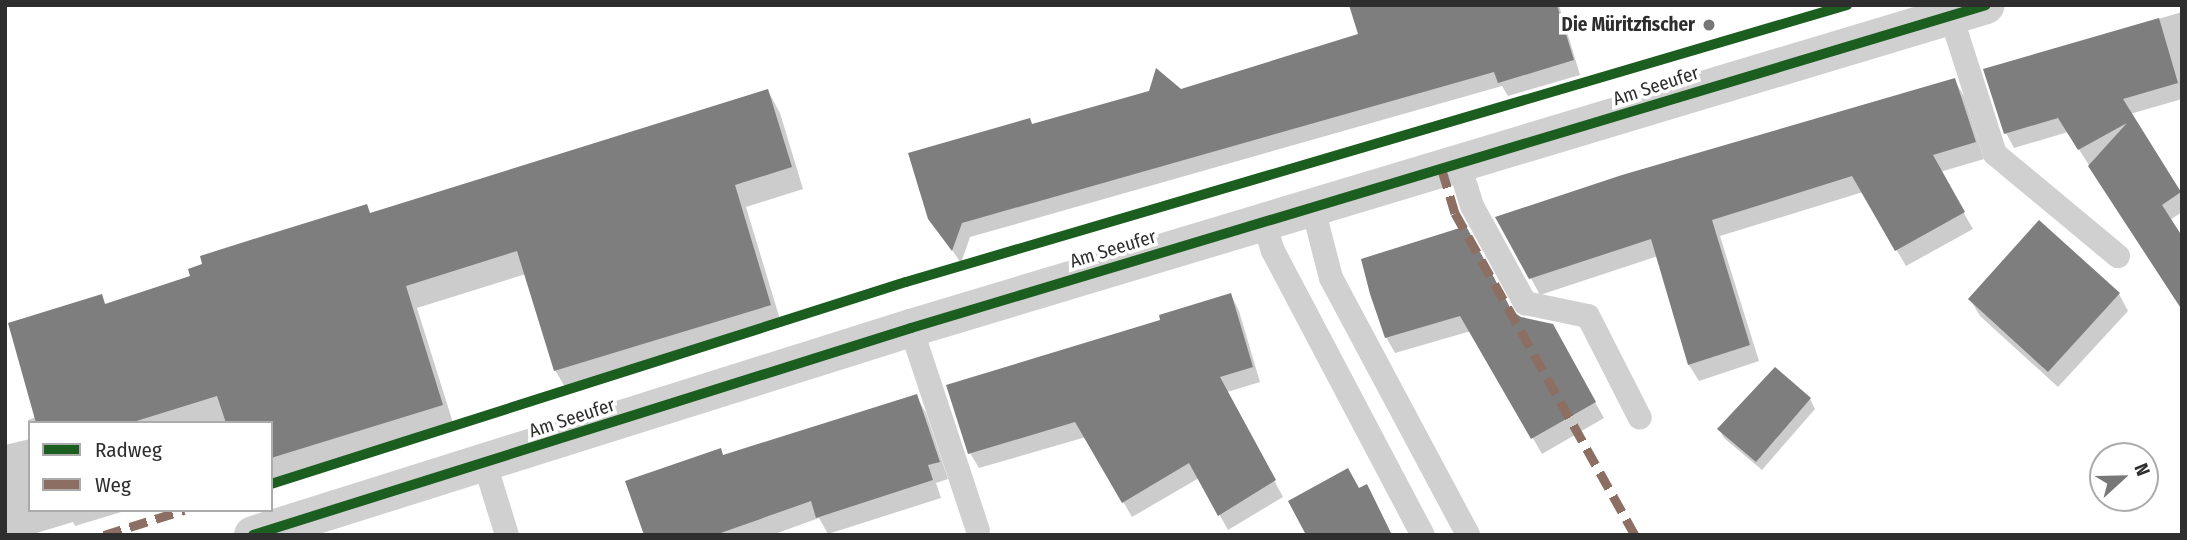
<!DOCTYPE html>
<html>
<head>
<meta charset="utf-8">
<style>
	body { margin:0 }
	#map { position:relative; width:2187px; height:540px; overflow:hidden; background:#fff; font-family:"Fira Sans Condensed",sans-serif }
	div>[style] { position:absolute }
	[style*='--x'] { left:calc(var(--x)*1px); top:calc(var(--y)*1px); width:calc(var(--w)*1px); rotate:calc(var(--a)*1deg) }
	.shadow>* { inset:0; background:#0003 }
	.building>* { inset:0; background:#7e7e7e }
	.lane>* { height:24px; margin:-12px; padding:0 12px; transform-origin:12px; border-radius:12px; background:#d0d0d0 }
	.street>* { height:38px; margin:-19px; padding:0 19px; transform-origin:19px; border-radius:19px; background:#d0d0d0 }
	.quiet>* { height:9px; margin-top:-4.5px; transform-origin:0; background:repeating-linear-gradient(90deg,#8d6e63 0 18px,transparent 0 27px) }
	.cycleway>* { height:10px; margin:-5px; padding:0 5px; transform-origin:5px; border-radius:5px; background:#1b5e20 }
	.dots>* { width:19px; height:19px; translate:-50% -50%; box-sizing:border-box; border:4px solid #fff; border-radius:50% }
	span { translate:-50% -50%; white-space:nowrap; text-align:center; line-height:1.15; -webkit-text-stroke:7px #fff; paint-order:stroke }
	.poi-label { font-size:19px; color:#2e2e2e; font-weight:700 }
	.right { translate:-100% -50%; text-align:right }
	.street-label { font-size:19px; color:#2e2e2e }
	.frame { position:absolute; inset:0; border:7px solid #2e2e2e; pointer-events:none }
	.legend { position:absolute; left:28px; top:421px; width:245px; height:91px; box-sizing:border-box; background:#fff; border:2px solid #ababab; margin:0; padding:9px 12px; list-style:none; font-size:21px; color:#2e2e2e }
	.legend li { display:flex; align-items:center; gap:14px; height:35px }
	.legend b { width:35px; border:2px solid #ababab }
	.north { position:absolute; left:2089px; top:442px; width:70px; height:70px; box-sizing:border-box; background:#fff; border:2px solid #ababab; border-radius:50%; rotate:68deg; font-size:19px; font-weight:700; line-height:28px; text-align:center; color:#2e2e2e }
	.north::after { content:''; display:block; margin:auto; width:24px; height:32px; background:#777; clip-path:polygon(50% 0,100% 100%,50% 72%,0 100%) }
</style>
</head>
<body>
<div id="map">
	<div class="shadow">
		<i style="clip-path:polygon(1372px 5px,1559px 5px,1580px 75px,1508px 96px,1502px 86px,970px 237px,961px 263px,930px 218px,1033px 126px,1180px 91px,1360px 35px)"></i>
		<i style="clip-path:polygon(2182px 12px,2182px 99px,2130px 114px,2182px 196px,2182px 212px,2170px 220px,2099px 181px,2068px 132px,2014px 148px,2006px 133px,1986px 70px)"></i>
		<i style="clip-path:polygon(1954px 80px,1964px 96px,1984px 159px,1940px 172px,1973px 229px,1906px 266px,1863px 192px,1720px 236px,1759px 361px,1699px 381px,1689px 365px,1658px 256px,1540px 295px,1498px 218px)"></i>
		<i style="clip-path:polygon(768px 91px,780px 113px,803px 189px,746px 207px,782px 326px,568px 392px,555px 370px,526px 274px,417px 308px,454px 426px,271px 483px,271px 423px,30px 423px,30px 427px,28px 420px,36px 417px,101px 296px,106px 305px,371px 215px)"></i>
		<i style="clip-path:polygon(1363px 260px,1512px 312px,1521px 319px,1552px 326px,1604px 418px,1542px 454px,1471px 331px,1395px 353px,1386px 337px)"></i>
		<i style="clip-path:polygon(2119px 294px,2128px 311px,2058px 387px,1980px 316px,1970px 299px)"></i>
		<i style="clip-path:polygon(1231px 295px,1239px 311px,1260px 382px,1227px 392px,1283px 497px,1228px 530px,1199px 478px,1132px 517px,1086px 437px,979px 468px,970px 453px,1163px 321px)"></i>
		<i style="clip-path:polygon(916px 396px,926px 413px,948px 479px,936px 483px,941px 498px,828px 534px,819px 518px,772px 535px,644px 535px,627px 482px,724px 456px)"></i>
		<i style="clip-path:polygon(1810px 399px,1815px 409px,1762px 470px,1724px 438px,1719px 429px)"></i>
		<i style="clip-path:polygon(30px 439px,30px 510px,128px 510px,75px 526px,73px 522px,30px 535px,5px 535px,5px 445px)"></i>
	</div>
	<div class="building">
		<i style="clip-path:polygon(1349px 5px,1557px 5px,1574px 60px,1498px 83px,1494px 72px,962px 223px,952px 251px,928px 219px,908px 153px,1030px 118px,1032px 124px,1149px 91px,1156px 68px,1181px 89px,1358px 34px)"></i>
		<i style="clip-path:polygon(2159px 18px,2178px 83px,2123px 99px,2181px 192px,2162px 205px,2182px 236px,2182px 310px,2088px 166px,2127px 123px,2078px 150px,2058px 118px,2004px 134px,1983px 69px)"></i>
		<i style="clip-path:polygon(1955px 78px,1976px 142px,1933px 155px,1965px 212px,1895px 251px,1852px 176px,1712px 220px,1750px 345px,1688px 365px,1651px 239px,1529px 279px,1495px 217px,1622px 175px)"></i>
		<i style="clip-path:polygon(768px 89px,792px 167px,735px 185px,771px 305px,554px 371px,517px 251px,406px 286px,443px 405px,271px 458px,271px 423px,226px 423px,217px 396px,130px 423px,36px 423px,8px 323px,102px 294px,105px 304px,190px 276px,188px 269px,202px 264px,200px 256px,257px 238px,367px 204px,370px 213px)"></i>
		<i style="clip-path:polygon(2039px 220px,2120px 293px,2048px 372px,1968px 299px)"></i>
		<i style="clip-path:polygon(1466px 226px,1512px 311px,1521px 317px,1553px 324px,1596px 402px,1531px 439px,1460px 316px,1385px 338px,1370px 294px,1361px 259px)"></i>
		<i style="clip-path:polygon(1231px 293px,1253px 367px,1220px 377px,1276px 480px,1218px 516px,1189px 463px,1122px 503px,1075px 422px,968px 454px,946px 385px,1160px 320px,1159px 315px)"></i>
		<i style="clip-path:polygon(1775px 367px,1811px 398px,1756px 462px,1717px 429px)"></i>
		<i style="clip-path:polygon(917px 394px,940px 462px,928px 465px,933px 480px,816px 518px,811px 501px,715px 535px,644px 535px,625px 481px,721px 448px,723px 455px)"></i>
		<i style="clip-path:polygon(1348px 468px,1359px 488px,1367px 484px,1392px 535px,1306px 535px,1288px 501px)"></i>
	</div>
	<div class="lane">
		<i style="--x:1951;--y:16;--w:145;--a:72.3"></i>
		<i style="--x:1995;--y:154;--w:160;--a:39.7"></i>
		<i style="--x:1459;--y:164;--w:44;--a:72.8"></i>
		<i style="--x:1472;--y:206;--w:111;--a:61.3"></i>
		<i style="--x:1525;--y:303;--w:64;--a:11.7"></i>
		<i style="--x:1588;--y:316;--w:114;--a:63"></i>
		<i style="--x:1313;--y:208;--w:72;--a:75.6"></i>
		<i style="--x:1331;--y:278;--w:291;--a:61.9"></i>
		<i style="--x:1264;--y:222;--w:30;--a:73"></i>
		<i style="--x:1273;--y:251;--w:321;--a:62.2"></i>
		<i style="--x:911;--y:328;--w:213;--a:71.7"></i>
		<i style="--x:485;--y:464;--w:74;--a:72.8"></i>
	</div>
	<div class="street">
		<i style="--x:253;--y:535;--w:690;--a:-17.46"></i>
		<i style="--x:911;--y:328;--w:1122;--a:-16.72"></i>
	</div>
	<div class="quiet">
		<i style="--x:1442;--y:170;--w:45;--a:73.2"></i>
		<i style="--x:1455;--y:213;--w:369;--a:60.8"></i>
		<i style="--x:104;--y:535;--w:84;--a:-17.4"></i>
	</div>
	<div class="cycleway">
		<i style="--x:271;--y:484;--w:666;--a:-17.65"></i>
		<i style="--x:906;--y:282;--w:981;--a:-16.4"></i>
		<i style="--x:253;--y:535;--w:690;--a:-17.46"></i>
		<i style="--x:911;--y:328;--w:1122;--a:-16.72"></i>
	</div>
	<div class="dots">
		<i style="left:1709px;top:25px;background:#777"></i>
	</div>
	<div class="poi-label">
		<span class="right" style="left:1695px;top:25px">Die Müritzfischer</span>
	</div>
	<div class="street-label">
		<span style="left:1656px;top:86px;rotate:-18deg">Am Seeufer</span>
		<span style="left:1113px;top:249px;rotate:-17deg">Am Seeufer</span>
		<span style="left:572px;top:418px;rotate:-18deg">Am Seeufer</span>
	</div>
	<div class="frame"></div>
	<ul class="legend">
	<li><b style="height:9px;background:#1b5e20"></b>Radweg</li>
	<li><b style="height:9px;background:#8d6e63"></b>Weg</li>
	</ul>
	<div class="north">N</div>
</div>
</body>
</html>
